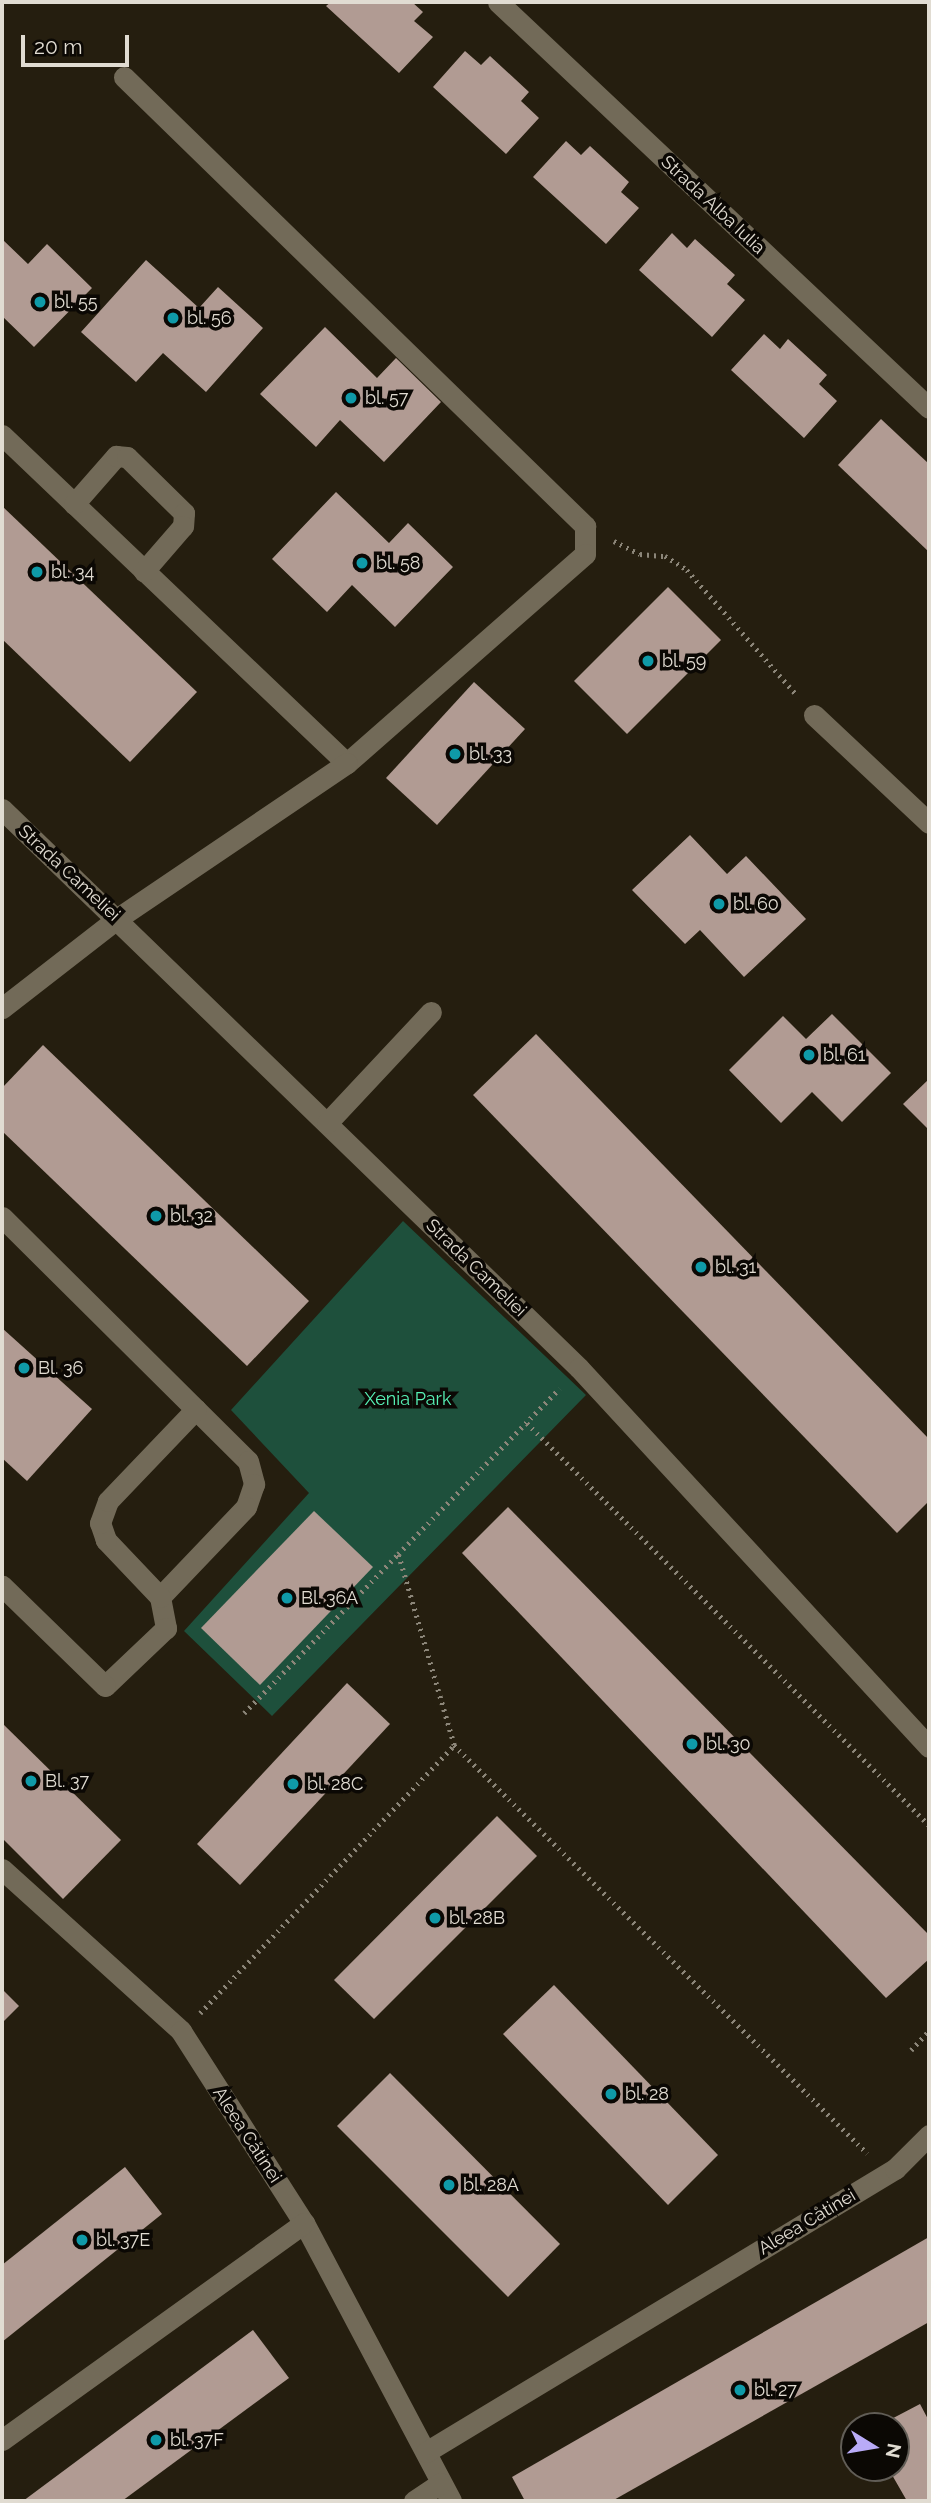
<!DOCTYPE html>
<html>
<head>
<meta charset="utf-8">
<style>
	body { margin:0 }
	#map { position:relative; width:931px; height:2503px; overflow:hidden; background:#251e0f; font-family:Raleway,sans-serif }
	div>[style] { position:absolute }
	[style*='--x'] { left:calc(var(--x)*1px); top:calc(var(--y)*1px); width:calc(var(--w)*1px); rotate:calc(var(--a)*1deg) }
	.green>* { inset:0; background:#1e503c }
	.building>* { inset:0; background:#b19b93 }
	.path>* { height:4.5px; margin-top:-2.25px; transform-origin:0; background:repeating-linear-gradient(90deg,#8c8679 0 2px,transparent 0 7px) }
	.minor>* { height:21px; margin:-10.5px; padding:0 10.5px; transform-origin:10.5px; border-radius:10.5px; background:#726a58 }
	.dots>* { width:19px; height:19px; translate:-50% -50%; box-sizing:border-box; border:4px solid #0b0804; border-radius:50% }
	span { translate:-50% -50%; white-space:nowrap; text-align:center; line-height:1.15; -webkit-text-stroke:7px #0b0804; paint-order:stroke }
	.street-label { font-size:18px; color:#e1dcd2 }
	.poi-label { font-size:18px; color:#e1dcd2 }
	.left { translate:0 -50%; text-align:left }
	.park-label { font-size:18px; color:#57f2b6 }
	.frame { position:absolute; inset:0; border:4px solid #e1dcd2; pointer-events:none }
	.north { position:absolute; left:840px; top:2412px; width:70px; height:70px; box-sizing:border-box; background:#0b0804; border:2px solid #615d56; border-radius:50%; rotate:101deg; font-size:19px; font-weight:700; line-height:28px; text-align:center; color:#e1dcd2 }
	.north::after { content:''; display:block; margin:auto; width:24px; height:32px; background:#b9abf7; clip-path:polygon(50% 0,100% 100%,50% 72%,0 100%) }
	.scale { position:absolute; left:21px; top:35px; width:108px; height:32px; box-sizing:border-box; border:4px solid #e1dcd2; border-top:0; padding-left:9px; font-size:21px; line-height:24px; white-space:nowrap; color:#e1dcd2; -webkit-text-stroke:5px #0b0804; paint-order:stroke }
</style>
</head>
<body>
<div id="map">
	<div class="green">
		<i style="clip-path:polygon(403px 1221px,586px 1395px,272px 1716px,184px 1631px,309px 1493px,231px 1410px)"></i>
	</div>
	<div class="building">
		<i style="clip-path:polygon(331px 2px,412px 2px,423px 12px,414px 21px,433px 37px,399px 73px,326px 6px)"></i>
		<i style="clip-path:polygon(465px 51px,481px 65px,490px 56px,529px 92px,521px 101px,539px 118px,506px 154px,433px 87px)"></i>
		<i style="clip-path:polygon(566px 141px,581px 155px,590px 146px,629px 182px,621px 192px,639px 208px,606px 244px,533px 177px)"></i>
		<i style="clip-path:polygon(672px 233px,687px 248px,695px 239px,735px 275px,727px 284px,745px 300px,712px 337px,639px 270px)"></i>
		<i style="clip-path:polygon(2px 239px,28px 264px,47px 244px,92px 288px,34px 347px,2px 316px)"></i>
		<i style="clip-path:polygon(146px 260px,199px 308px,218px 287px,263px 328px,206px 392px,163px 353px,136px 382px,81px 332px)"></i>
		<i style="clip-path:polygon(325px 327px,377px 378px,396px 358px,441px 402px,384px 462px,340px 420px,316px 447px,260px 394px)"></i>
		<i style="clip-path:polygon(764px 334px,780px 349px,788px 339px,827px 375px,819px 384px,837px 401px,804px 438px,731px 370px)"></i>
		<i style="clip-path:polygon(881px 419px,929px 464px,929px 552px,838px 465px)"></i>
		<i style="clip-path:polygon(336px 492px,389px 543px,408px 523px,453px 567px,395px 627px,352px 585px,327px 612px,272px 559px)"></i>
		<i style="clip-path:polygon(2px 506px,197px 692px,130px 762px,2px 639px)"></i>
		<i style="clip-path:polygon(668px 587px,721px 640px,627px 734px,574px 681px)"></i>
		<i style="clip-path:polygon(474px 682px,525px 729px,437px 825px,386px 778px)"></i>
		<i style="clip-path:polygon(690px 835px,727px 874px,746px 856px,806px 919px,744px 977px,700px 930px,685px 944px,632px 890px)"></i>
		<i style="clip-path:polygon(832px 1014px,891px 1073px,842px 1122px,812px 1092px,781px 1123px,729px 1070px,783px 1016px,806px 1039px)"></i>
		<i style="clip-path:polygon(536px 1034px,929px 1439px,929px 1501px,897px 1533px,473px 1095px)"></i>
		<i style="clip-path:polygon(43px 1045px,309px 1301px,247px 1366px,2px 1131px,2px 1088px)"></i>
		<i style="clip-path:polygon(929px 1079px,929px 1130px,903px 1104px)"></i>
		<i style="clip-path:polygon(2px 1328px,92px 1409px,27px 1481px,2px 1458px)"></i>
		<i style="clip-path:polygon(508px 1507px,929px 1935px,929px 1959px,886px 1998px,462px 1553px)"></i>
		<i style="clip-path:polygon(314px 1511px,373px 1567px,260px 1685px,201px 1628px)"></i>
		<i style="clip-path:polygon(347px 1683px,390px 1724px,240px 1885px,197px 1844px)"></i>
		<i style="clip-path:polygon(2px 1723px,121px 1840px,63px 1899px,2px 1838px)"></i>
		<i style="clip-path:polygon(497px 1816px,537px 1856px,374px 2019px,334px 1980px)"></i>
		<i style="clip-path:polygon(554px 1985px,718px 2155px,668px 2205px,503px 2034px)"></i>
		<i style="clip-path:polygon(2px 1989px,19px 2006px,2px 2023px)"></i>
		<i style="clip-path:polygon(390px 2073px,560px 2244px,508px 2297px,337px 2126px)"></i>
		<i style="clip-path:polygon(125px 2167px,162px 2214px,2px 2342px,2px 2265px)"></i>
		<i style="clip-path:polygon(929px 2237px,929px 2322px,612px 2501px,525px 2501px,512px 2477px)"></i>
		<i style="clip-path:polygon(253px 2330px,289px 2378px,122px 2501px,23px 2501px)"></i>
		<i style="clip-path:polygon(920px 2404px,929px 2421px,929px 2501px,907px 2501px,888px 2468px,896px 2468px,896px 2426px,878px 2426px)"></i>
	</div>
	<div class="path">
		<i style="--x:614;--y:541;--w:29;--a:27"></i>
		<i style="--x:640;--y:554;--w:25;--a:5"></i>
		<i style="--x:665;--y:556;--w:26;--a:32"></i>
		<i style="--x:687;--y:570;--w:167;--a:48.7"></i>
		<i style="--x:527;--y:1423;--w:569;--a:45"></i>
		<i style="--x:244;--y:1713;--w:220;--a:-45.9"></i>
		<i style="--x:454;--y:1745;--w:581;--a:44.65"></i>
		<i style="--x:200;--y:2013;--w:369;--a:-46.5"></i>
		<i style="--x:454;--y:1745;--w:199;--a:-106.3"></i>
		<i style="--x:398;--y:1554;--w:231;--a:-45.7"></i>
		<i style="--x:911;--y:2050;--w:26;--a:-47"></i>
	</div>
	<div class="minor">
		<i style="--x:498;--y:2;--w:592;--a:43.29"></i>
		<i style="--x:124;--y:77;--w:644;--a:44.24"></i>
		<i style="--x:585;--y:526;--w:28;--a:90"></i>
		<i style="--x:585;--y:554;--w:317;--a:138.7"></i>
		<i style="--x:2;--y:435;--w:476;--a:43.6"></i>
		<i style="--x:347;--y:763;--w:277;--a:145.9"></i>
		<i style="--x:118;--y:918;--w:147;--a:142.2"></i>
		<i style="--x:74;--y:504;--w:64;--a:-48.8"></i>
		<i style="--x:116;--y:456;--w:11;--a:5"></i>
		<i style="--x:127;--y:457;--w:80;--a:44.5"></i>
		<i style="--x:184;--y:513;--w:13;--a:94"></i>
		<i style="--x:183;--y:526;--w:60;--a:130.9"></i>
		<i style="--x:814;--y:715;--w:158;--a:43.2"></i>
		<i style="--x:2;--y:809;--w:803;--a:44.09"></i>
		<i style="--x:579;--y:1368;--w:516;--a:47.28"></i>
		<i style="--x:327;--y:1123;--w:152;--a:-46.9"></i>
		<i style="--x:2;--y:1217;--w:346;--a:44.8"></i>
		<i style="--x:248;--y:1461;--w:24;--a:75"></i>
		<i style="--x:254;--y:1484;--w:24;--a:109"></i>
		<i style="--x:246;--y:1507;--w:124;--a:133.7"></i>
		<i style="--x:160;--y:1597;--w:32;--a:79"></i>
		<i style="--x:166;--y:1628;--w:84;--a:136.4"></i>
		<i style="--x:105;--y:1686;--w:144;--a:-135.8"></i>
		<i style="--x:160;--y:1597;--w:79;--a:-133.5"></i>
		<i style="--x:106;--y:1540;--w:18;--a:-109"></i>
		<i style="--x:100;--y:1523;--w:23;--a:-70"></i>
		<i style="--x:108;--y:1501;--w:127;--a:-46.3"></i>
		<i style="--x:2;--y:1869;--w:241;--a:42.1"></i>
		<i style="--x:181;--y:2031;--w:228;--a:57.4"></i>
		<i style="--x:304;--y:2223;--w:314;--a:62.1"></i>
		<i style="--x:2;--y:2440;--w:372;--a:-35.7"></i>
		<i style="--x:426;--y:2452;--w:548;--a:-31.11"></i>
		<i style="--x:895;--y:2169;--w:48;--a:-45"></i>
		<i style="--x:414;--y:2501;--w:32;--a:-34"></i>
	</div>
	<div class="dots">
		<i style="left:40px;top:302px;background:#0f9aa8"></i>
		<i style="left:173px;top:318px;background:#0f9aa8"></i>
		<i style="left:351px;top:398px;background:#0f9aa8"></i>
		<i style="left:362px;top:563px;background:#0f9aa8"></i>
		<i style="left:37px;top:572px;background:#0f9aa8"></i>
		<i style="left:648px;top:661px;background:#0f9aa8"></i>
		<i style="left:455px;top:754px;background:#0f9aa8"></i>
		<i style="left:719px;top:904px;background:#0f9aa8"></i>
		<i style="left:809px;top:1055px;background:#0f9aa8"></i>
		<i style="left:156px;top:1216px;background:#0f9aa8"></i>
		<i style="left:701px;top:1267px;background:#0f9aa8"></i>
		<i style="left:24px;top:1368px;background:#0f9aa8"></i>
		<i style="left:287px;top:1598px;background:#0f9aa8"></i>
		<i style="left:692px;top:1744px;background:#0f9aa8"></i>
		<i style="left:31px;top:1781px;background:#0f9aa8"></i>
		<i style="left:293px;top:1784px;background:#0f9aa8"></i>
		<i style="left:435px;top:1918px;background:#0f9aa8"></i>
		<i style="left:611px;top:2094px;background:#0f9aa8"></i>
		<i style="left:449px;top:2185px;background:#0f9aa8"></i>
		<i style="left:82px;top:2240px;background:#0f9aa8"></i>
		<i style="left:740px;top:2390px;background:#0f9aa8"></i>
		<i style="left:156px;top:2440px;background:#0f9aa8"></i>
	</div>
	<div class="street-label">
		<span style="left:713px;top:205px;rotate:43deg">Strada Alba Iulia</span>
		<span style="left:69px;top:873px;rotate:43deg">Strada Cameliei</span>
		<span style="left:476px;top:1268px;rotate:44deg">Strada Cameliei</span>
		<span style="left:247px;top:2135px;rotate:57deg">Aleea Cătinei</span>
		<span style="left:807px;top:2222px;rotate:-31deg">Aleea Cătinei</span>
	</div>
	<div class="poi-label">
		<span class="left" style="left:54px;top:302px">bl. 55</span>
		<span class="left" style="left:187px;top:318px">bl. 56</span>
		<span class="left" style="left:365px;top:398px">bl. 57</span>
		<span class="left" style="left:376px;top:563px">bl. 58</span>
		<span class="left" style="left:51px;top:572px">bl. 34</span>
		<span class="left" style="left:662px;top:661px">bl. 59</span>
		<span class="left" style="left:469px;top:754px">bl. 33</span>
		<span class="left" style="left:733px;top:904px">bl. 60</span>
		<span class="left" style="left:823px;top:1055px">bl. 61</span>
		<span class="left" style="left:170px;top:1216px">bl. 32</span>
		<span class="left" style="left:715px;top:1267px">bl. 31</span>
		<span class="left" style="left:38px;top:1368px">Bl. 36</span>
		<span class="left" style="left:301px;top:1598px">Bl. 36A</span>
		<span class="left" style="left:706px;top:1744px">bl. 30</span>
		<span class="left" style="left:45px;top:1781px">Bl. 37</span>
		<span class="left" style="left:307px;top:1784px">bl. 28C</span>
		<span class="left" style="left:449px;top:1918px">bl. 28B</span>
		<span class="left" style="left:625px;top:2094px">bl. 28</span>
		<span class="left" style="left:463px;top:2185px">bl. 28A</span>
		<span class="left" style="left:96px;top:2240px">bl. 37E</span>
		<span class="left" style="left:754px;top:2390px">bl. 27</span>
		<span class="left" style="left:170px;top:2440px">bl. 37F</span>
	</div>
	<div class="park-label">
		<span style="left:408px;top:1399px">Xenia Park</span>
	</div>
	<div class="frame"></div>
	<div class="north">N</div>
	<div class="scale">20 m</div>
</div>
</body>
</html>
